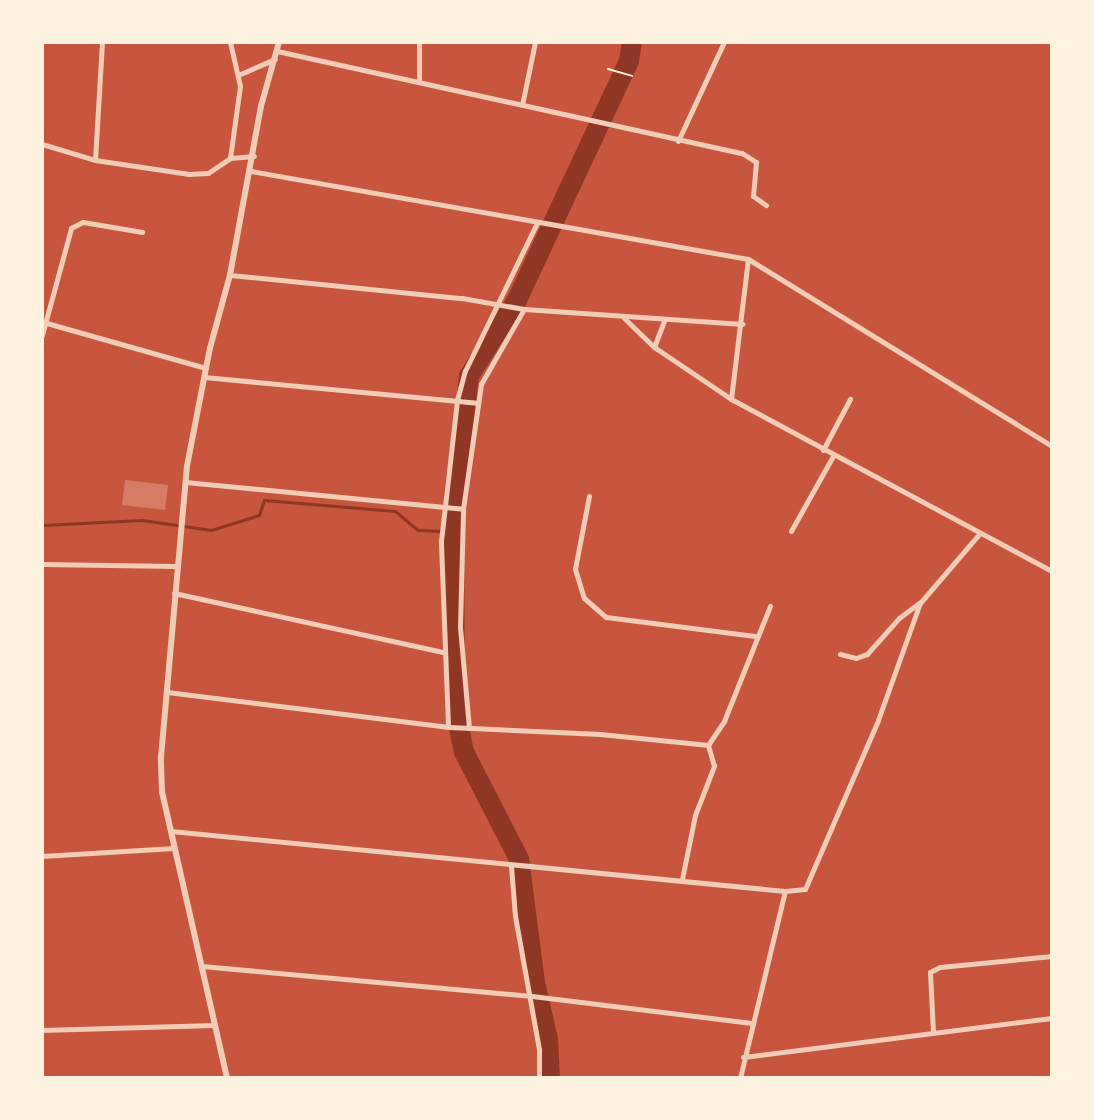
<!DOCTYPE html>
<html>
<head>
<meta charset="utf-8">
<style>
	body { margin:0 }
	#map { position:relative; width:1094px; height:1120px; overflow:hidden; background:#c8553d; font-family:Bitter,serif }
	div>[style] { position:absolute }
	[style*='--x'] { left:calc(var(--x)*1px); top:calc(var(--y)*1px); width:calc(var(--w)*1px); rotate:calc(var(--a)*1deg) }
	.stream>* { height:3px; margin:-1.5px; padding:0 1.5px; transform-origin:1.5px; border-radius:1.5px; background:#8f3625 }
	.river>* { height:20px; margin:-10px; padding:0 10px; transform-origin:10px; border-radius:10px; background:#8f3625 }
	.building>* { inset:0; background:#d67c66 }
	.path>* { height:2px; margin:-1px; padding:0 1px; transform-origin:1px; border-radius:1px; background:#fff3e0 }
	.minor>* { height:5px; margin:-2.5px; padding:0 2.5px; transform-origin:2.5px; border-radius:2.5px; background:#f1ccb7 }
	.tertiary>* { height:6px; margin:-3px; padding:0 3px; transform-origin:3px; border-radius:3px; background:#f1ccb7 }
	span { translate:-50% -50%; white-space:nowrap; text-align:center; line-height:1.15; -webkit-text-stroke:5px #fff3e0; paint-order:stroke }
	.frame { position:absolute; inset:0; border:44px solid #fff3e0; pointer-events:none }
</style>
</head>
<body>
<div id="map">
	<div class="stream">
		<i style="--x:42;--y:525;--w:100;--a:-2.9"></i>
		<i style="--x:142;--y:520;--w:70;--a:8.2"></i>
		<i style="--x:211;--y:530;--w:50;--a:-17.4"></i>
		<i style="--x:259;--y:515;--w:16;--a:-72"></i>
		<i style="--x:264;--y:500;--w:131;--a:4.8"></i>
		<i style="--x:395;--y:511;--w:30;--a:40"></i>
		<i style="--x:418;--y:530;--w:34;--a:2"></i>
	</div>
	<div class="river">
		<i style="--x:550;--y:1078;--w:38;--a:-93"></i>
		<i style="--x:548;--y:1040;--w:59;--a:-102.6"></i>
		<i style="--x:535;--y:982;--w:124;--a:-97.4"></i>
		<i style="--x:519;--y:859;--w:120;--a:-117.2"></i>
		<i style="--x:464;--y:752;--w:44;--a:-101.8"></i>
		<i style="--x:455;--y:709;--w:214;--a:-90.3"></i>
		<i style="--x:454;--y:495;--w:120;--a:-82.8"></i>
		<i style="--x:469;--y:376;--w:90;--a:-57.7"></i>
		<i style="--x:517;--y:300;--w:264;--a:-64.9"></i>
		<i style="--x:629;--y:61;--w:19;--a:-81"></i>
	</div>
	<div class="building">
		<i style="clip-path:polygon(125px 480px,168px 485px,165px 510px,122px 505px)"></i>
	</div>
	<div class="path">
		<i style="--x:608;--y:69;--w:25;--a:16"></i>
	</div>
	<div class="minor">
		<i style="--x:230;--y:42;--w:45;--a:77.2"></i>
		<i style="--x:240;--y:86;--w:73;--a:97.9"></i>
		<i style="--x:230;--y:158;--w:24;--a:-5"></i>
		<i style="--x:277;--y:51;--w:476;--a:12.4"></i>
		<i style="--x:742;--y:153;--w:17;--a:33"></i>
		<i style="--x:756;--y:162;--w:34;--a:95"></i>
		<i style="--x:753;--y:196;--w:16;--a:35"></i>
		<i style="--x:238;--y:75;--w:40;--a:-23.4"></i>
		<i style="--x:419;--y:79;--w:37;--a:-90"></i>
		<i style="--x:522;--y:105;--w:64;--a:-78.3"></i>
		<i style="--x:678;--y:141;--w:109;--a:-65.1"></i>
		<i style="--x:42;--y:144;--w:55;--a:16.8"></i>
		<i style="--x:95;--y:160;--w:95;--a:8.5"></i>
		<i style="--x:189;--y:174;--w:19;--a:-3"></i>
		<i style="--x:208;--y:173;--w:27;--a:-34"></i>
		<i style="--x:95;--y:160;--w:118;--a:-86.6"></i>
		<i style="--x:251;--y:171;--w:505;--a:10.04"></i>
		<i style="--x:748;--y:259;--w:357;--a:31.6"></i>
		<i style="--x:230;--y:275;--w:233;--a:5.7"></i>
		<i style="--x:462;--y:298;--w:63;--a:10.1"></i>
		<i style="--x:524;--y:309;--w:219;--a:3.9"></i>
		<i style="--x:624;--y:318;--w:42;--a:44"></i>
		<i style="--x:654;--y:347;--w:93;--a:34"></i>
		<i style="--x:731;--y:399;--w:364;--a:28.2"></i>
		<i style="--x:43;--y:322;--w:169;--a:15.8"></i>
		<i style="--x:42;--y:335;--w:111;--a:-74.8"></i>
		<i style="--x:71;--y:228;--w:13;--a:-27"></i>
		<i style="--x:83;--y:222;--w:60;--a:9.6"></i>
		<i style="--x:654;--y:347;--w:30;--a:-69"></i>
		<i style="--x:204;--y:377;--w:274;--a:5.4"></i>
		<i style="--x:731;--y:399;--w:141;--a:-83.1"></i>
		<i style="--x:823;--y:450;--w:58;--a:-62.1"></i>
		<i style="--x:185;--y:482;--w:279;--a:5.5"></i>
		<i style="--x:589;--y:496;--w:74;--a:100.9"></i>
		<i style="--x:575;--y:569;--w:30;--a:73"></i>
		<i style="--x:584;--y:598;--w:29;--a:41"></i>
		<i style="--x:606;--y:617;--w:150;--a:7.3"></i>
		<i style="--x:791;--y:531;--w:86;--a:-60.8"></i>
		<i style="--x:42;--y:564;--w:134;--a:0.9"></i>
		<i style="--x:174;--y:593;--w:275;--a:12.4"></i>
		<i style="--x:840;--y:654;--w:16;--a:14"></i>
		<i style="--x:856;--y:658;--w:12;--a:-20"></i>
		<i style="--x:867;--y:654;--w:48;--a:-48.4"></i>
		<i style="--x:899;--y:618;--w:25;--a:-37"></i>
		<i style="--x:167;--y:692;--w:284;--a:7.1"></i>
		<i style="--x:449;--y:727;--w:151;--a:2.7"></i>
		<i style="--x:600;--y:734;--w:109;--a:5.8"></i>
		<i style="--x:448;--y:726;--w:185;--a:-92.2"></i>
		<i style="--x:441;--y:541;--w:142;--a:-83.5"></i>
		<i style="--x:457;--y:400;--w:30;--a:-75"></i>
		<i style="--x:465;--y:371;--w:165;--a:-64.1"></i>
		<i style="--x:469;--y:728;--w:101;--a:-95.1"></i>
		<i style="--x:460;--y:627;--w:118;--a:-88.5"></i>
		<i style="--x:463;--y:509;--w:126;--a:-81.8"></i>
		<i style="--x:481;--y:384;--w:86;--a:-60.2"></i>
		<i style="--x:171;--y:831;--w:617;--a:5.58"></i>
		<i style="--x:785;--y:891;--w:20;--a:-6"></i>
		<i style="--x:805;--y:889;--w:184;--a:-66.6"></i>
		<i style="--x:878;--y:720;--w:124;--a:-70.3"></i>
		<i style="--x:920;--y:603;--w:92;--a:-49.4"></i>
		<i style="--x:42;--y:856;--w:132;--a:-3.5"></i>
		<i style="--x:511;--y:866;--w:50;--a:85.4"></i>
		<i style="--x:515;--y:916;--w:135;--a:79.8"></i>
		<i style="--x:539;--y:1049;--w:29;--a:90"></i>
		<i style="--x:682;--y:879;--w:65;--a:-78.5"></i>
		<i style="--x:695;--y:815;--w:53;--a:-68.8"></i>
		<i style="--x:714;--y:766;--w:22;--a:-106"></i>
		<i style="--x:708;--y:745;--w:29;--a:-56"></i>
		<i style="--x:724;--y:721;--w:124;--a:-68.2"></i>
		<i style="--x:202;--y:966;--w:331;--a:5.2"></i>
		<i style="--x:532;--y:996;--w:221;--a:7"></i>
		<i style="--x:42;--y:1030;--w:172;--a:-1.7"></i>
		<i style="--x:933;--y:1032;--w:60;--a:-92.9"></i>
		<i style="--x:930;--y:972;--w:11;--a:-27"></i>
		<i style="--x:940;--y:967;--w:113;--a:-5.6"></i>
		<i style="--x:743;--y:1057;--w:311;--a:-7.2"></i>
		<i style="--x:740;--y:1078;--w:192;--a:-76.5"></i>
	</div>
	<div class="tertiary">
		<i style="--x:227;--y:1078;--w:293;--a:-102.8"></i>
		<i style="--x:162;--y:792;--w:35;--a:-92"></i>
		<i style="--x:161;--y:757;--w:292;--a:-84.9"></i>
		<i style="--x:187;--y:466;--w:120;--a:-79"></i>
		<i style="--x:210;--y:348;--w:76;--a:-74.7"></i>
		<i style="--x:230;--y:275;--w:172;--a:-79.6"></i>
		<i style="--x:261;--y:106;--w:66;--a:-74.3"></i>
	</div>
	<div class="frame"></div>
</div>
</body>
</html>
